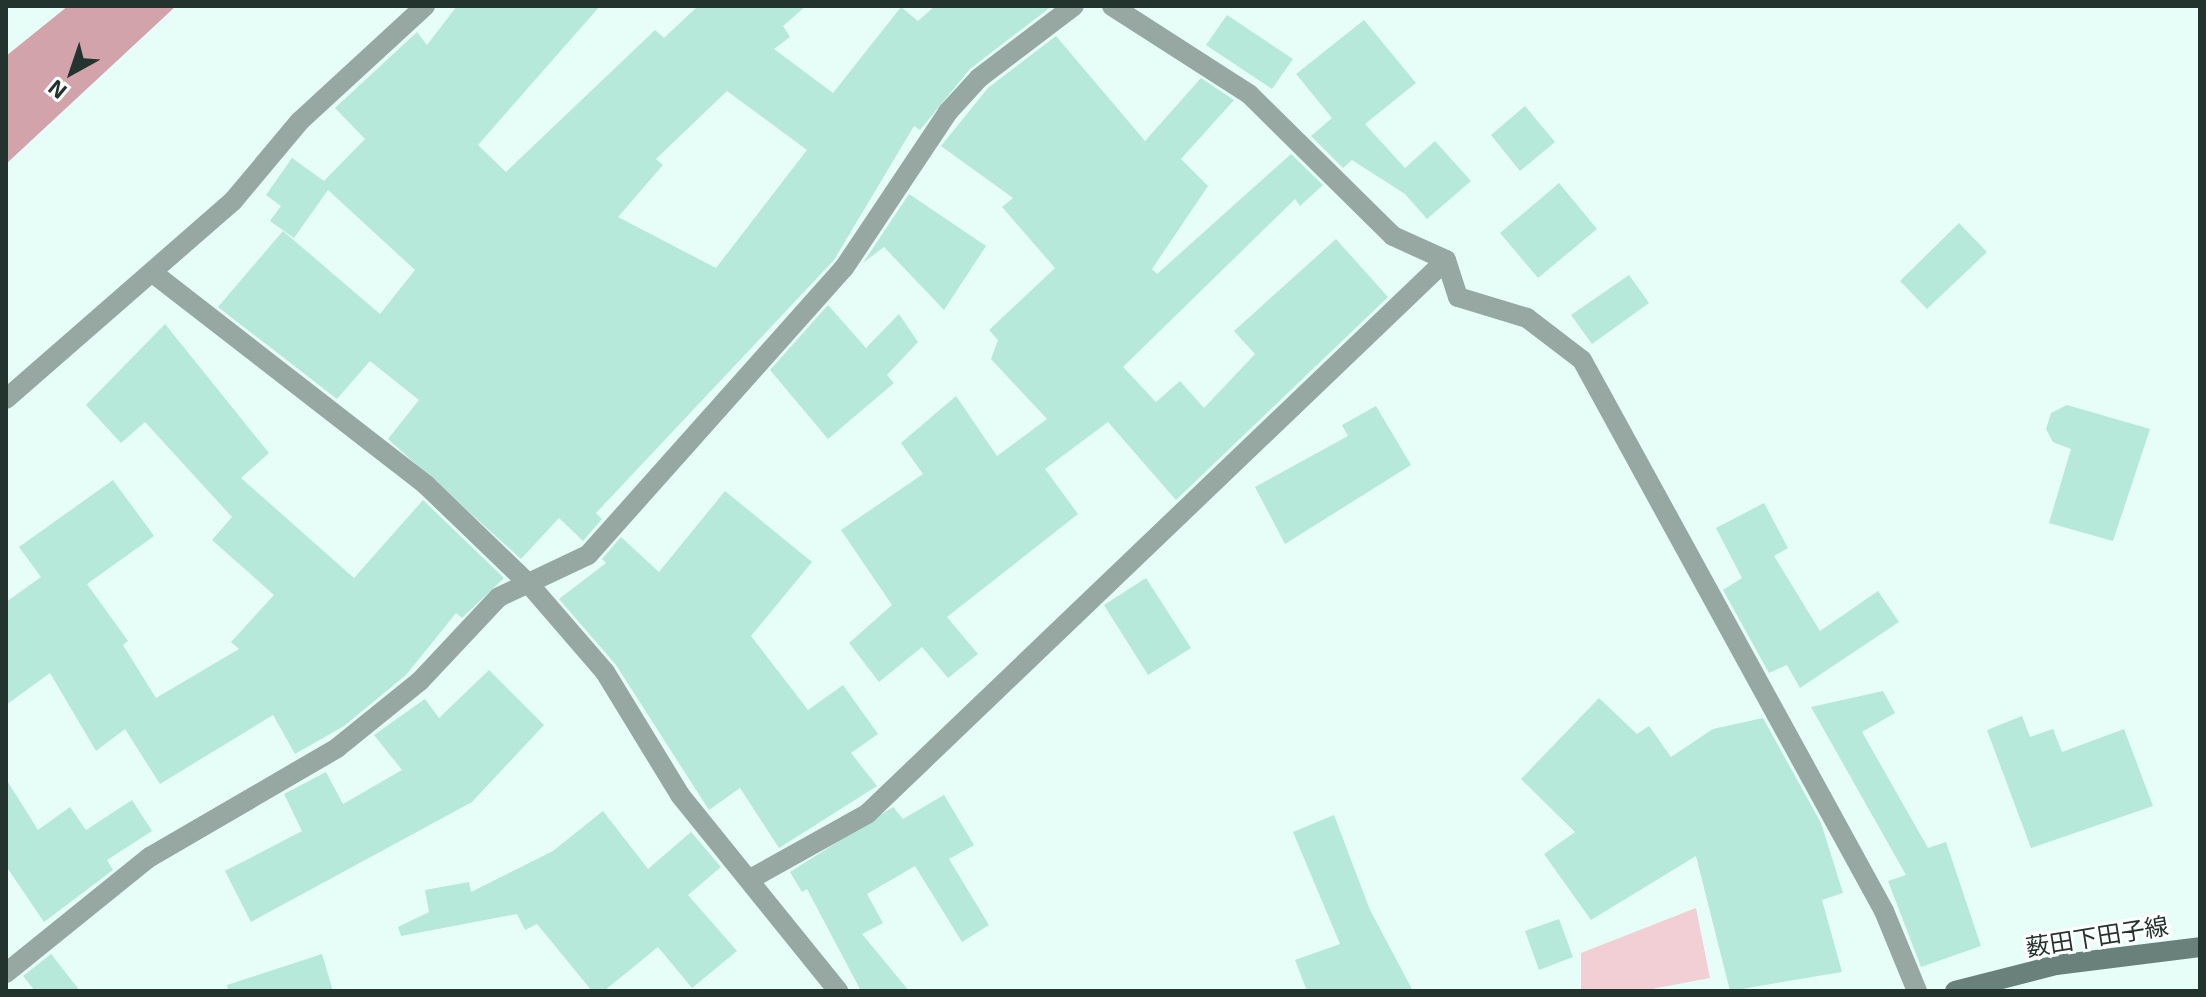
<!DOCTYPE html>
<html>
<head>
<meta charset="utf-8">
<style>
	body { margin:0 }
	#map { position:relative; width:2206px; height:997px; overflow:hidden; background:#e6fef7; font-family:"Exo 2","Noto Sans JP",sans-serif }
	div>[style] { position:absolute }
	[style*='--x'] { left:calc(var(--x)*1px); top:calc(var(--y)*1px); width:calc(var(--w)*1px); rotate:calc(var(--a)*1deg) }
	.green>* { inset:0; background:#f2cfd4 }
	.water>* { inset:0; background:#d2a3ab }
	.pier>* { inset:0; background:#e6fef7 }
	.building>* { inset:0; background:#b6e9da }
	.street>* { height:20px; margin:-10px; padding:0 10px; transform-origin:10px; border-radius:10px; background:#97a8a3 }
	.secondary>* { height:20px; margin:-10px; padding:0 10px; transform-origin:10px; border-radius:10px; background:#69817a }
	span { translate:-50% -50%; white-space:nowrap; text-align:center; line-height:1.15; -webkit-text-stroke:6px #fff; paint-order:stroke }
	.street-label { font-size:24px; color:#23332e }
	.frame { position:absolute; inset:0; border:8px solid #23332e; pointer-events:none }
	.north { position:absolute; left:32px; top:32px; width:80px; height:80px; -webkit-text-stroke:6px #fff; paint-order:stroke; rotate:220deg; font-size:22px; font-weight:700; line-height:32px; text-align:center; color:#23332e }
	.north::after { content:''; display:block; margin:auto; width:28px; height:36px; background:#23332e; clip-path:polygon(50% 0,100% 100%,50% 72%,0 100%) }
</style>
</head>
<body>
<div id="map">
	<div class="green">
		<i style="clip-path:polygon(1696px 908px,1710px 978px,1641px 991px,1581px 991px,1581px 953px)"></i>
	</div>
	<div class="water">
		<i style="clip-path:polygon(6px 6px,176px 6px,6px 164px)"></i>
	</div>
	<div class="pier">
		<i style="clip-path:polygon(6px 6px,68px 6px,6px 56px)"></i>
	</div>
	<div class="building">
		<i style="clip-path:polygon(evenodd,457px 6px,600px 6px,478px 145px,506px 172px,655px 30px,664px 38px,698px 6px,806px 6px,783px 26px,790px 37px,774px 49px,833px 93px,901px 7px,918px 21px,935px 6px,1052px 6px,970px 69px,920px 130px,914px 126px,834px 260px,596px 513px,602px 519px,583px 541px,559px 518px,521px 559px,388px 439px,419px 400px,370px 361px,337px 399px,218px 307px,283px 231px,380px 314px,415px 270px,328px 190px,294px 238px,270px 221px,281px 206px,266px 195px,292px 158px,324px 181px,365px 139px,335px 108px,417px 32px,427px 45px,457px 6px,727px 91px,807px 150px,716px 268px,618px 217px,663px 165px,656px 159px,727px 91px)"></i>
		<i style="clip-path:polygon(1227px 15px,1293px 59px,1272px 89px,1206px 45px)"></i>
		<i style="clip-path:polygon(1364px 20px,1416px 83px,1365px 124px,1405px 168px,1435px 141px,1471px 181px,1427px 219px,1405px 194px,1352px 160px,1343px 168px,1311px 136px,1332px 118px,1296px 74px)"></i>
		<i style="clip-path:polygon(1056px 36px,1145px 141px,1201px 78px,1234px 100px,1181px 159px,1208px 186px,1152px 269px,1157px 274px,1291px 154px,1323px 185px,1300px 206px,1295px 199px,1123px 367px,1156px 402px,1180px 381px,1204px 408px,1255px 354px,1234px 331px,1336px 239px,1388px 297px,1176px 500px,1108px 422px,1045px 469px,1078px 514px,947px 617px,978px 654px,948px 678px,922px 647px,879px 682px,849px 643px,892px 605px,841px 530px,923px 474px,901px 443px,956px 396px,997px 456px,1047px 419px,991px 359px,998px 340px,989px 330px,1055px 268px,1002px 207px,1013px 198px,941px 146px,988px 88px)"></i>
		<i style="clip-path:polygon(1525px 106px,1555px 142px,1520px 171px,1491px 135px)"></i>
		<i style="clip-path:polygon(1559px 183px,1597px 229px,1538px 278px,1500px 233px)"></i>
		<i style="clip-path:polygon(909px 194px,986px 246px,944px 310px,884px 247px,863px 263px)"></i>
		<i style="clip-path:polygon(1959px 223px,1987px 252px,1927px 309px,1900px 281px)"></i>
		<i style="clip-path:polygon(1629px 275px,1649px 303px,1592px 344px,1571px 315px)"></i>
		<i style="clip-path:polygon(828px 305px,866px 348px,899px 314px,918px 342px,887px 375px,894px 383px,828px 439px,770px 370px)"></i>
		<i style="clip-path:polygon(165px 324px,269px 453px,241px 478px,354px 578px,423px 500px,504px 578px,462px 618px,456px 613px,406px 675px,344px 726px,295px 754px,273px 715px,160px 784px,125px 729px,96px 751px,50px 673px,6px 705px,6px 602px,41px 577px,19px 547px,113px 480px,154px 536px,87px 584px,128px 641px,123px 645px,156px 698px,239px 649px,231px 642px,274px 595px,212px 540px,232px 517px,145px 422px,121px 443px,86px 405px)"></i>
		<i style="clip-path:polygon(2067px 405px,2150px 429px,2113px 541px,2049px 523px,2071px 449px,2053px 442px,2046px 429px,2051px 413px)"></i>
		<i style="clip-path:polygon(1376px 406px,1411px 465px,1285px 544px,1255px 487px,1348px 436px,1342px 425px)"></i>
		<i style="clip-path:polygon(725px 491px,812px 562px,751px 636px,808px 710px,843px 685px,878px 734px,851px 753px,877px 786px,779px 848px,740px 788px,709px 810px,616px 665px,559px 599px,606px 563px,602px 559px,621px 537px,659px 572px)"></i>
		<i style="clip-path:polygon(1764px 503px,1788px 548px,1774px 556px,1820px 631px,1878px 591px,1899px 622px,1800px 688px,1787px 665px,1769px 673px,1723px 590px,1742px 578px,1716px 528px)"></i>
		<i style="clip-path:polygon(1146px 578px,1191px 648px,1148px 675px,1104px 605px)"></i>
		<i style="clip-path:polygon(489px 670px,544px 725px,472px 802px,251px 922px,225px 871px,302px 831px,284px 794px,326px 772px,343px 804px,402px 770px,374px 735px,425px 699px,439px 718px)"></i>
		<i style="clip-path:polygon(1883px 691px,1895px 713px,1862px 732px,1928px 848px,1946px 842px,1981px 946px,1921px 967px,1888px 881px,1906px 875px,1811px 707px)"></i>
		<i style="clip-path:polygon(1599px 698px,1637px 734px,1649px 726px,1671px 757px,1713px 729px,1763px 718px,1821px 823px,1843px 893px,1822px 900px,1842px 972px,1730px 991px,1696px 856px,1591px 920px,1544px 854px,1575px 832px,1521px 779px)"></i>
		<i style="clip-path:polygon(2022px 716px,2030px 737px,2053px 729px,2062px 752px,2124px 729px,2153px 806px,2031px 848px,1987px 730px)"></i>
		<i style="clip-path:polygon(6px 779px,38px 830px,70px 807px,86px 830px,132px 800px,152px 831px,107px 860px,113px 870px,44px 922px,6px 866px)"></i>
		<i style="clip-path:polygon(944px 795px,974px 845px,949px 859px,989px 925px,962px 942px,915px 866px,867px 894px,883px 923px,862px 934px,909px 991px,861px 991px,807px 889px,802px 892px,790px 872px,893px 807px,903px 819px)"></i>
		<i style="clip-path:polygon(603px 811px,648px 869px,691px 832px,721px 867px,688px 895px,737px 951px,692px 988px,658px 947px,604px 991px,592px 991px,537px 924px,525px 930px,517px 914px,401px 936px,398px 927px,429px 912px,425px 890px,469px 882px,471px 892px,553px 851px)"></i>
		<i style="clip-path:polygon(1334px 815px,1370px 910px,1413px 991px,1307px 991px,1295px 960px,1340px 944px,1293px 832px)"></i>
		<i style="clip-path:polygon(1559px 919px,1573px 957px,1539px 970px,1525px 931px)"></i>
		<i style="clip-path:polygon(51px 954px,80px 991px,35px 991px,23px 976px)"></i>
		<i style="clip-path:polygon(322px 954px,333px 991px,228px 991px,227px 985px)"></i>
	</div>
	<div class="street">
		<i style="--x:1112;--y:6;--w:163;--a:32.7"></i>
		<i style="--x:1249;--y:94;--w:202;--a:44.6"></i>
		<i style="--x:1393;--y:236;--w:58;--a:24.4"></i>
		<i style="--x:1446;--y:260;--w:39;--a:72"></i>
		<i style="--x:1458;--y:297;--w:72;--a:16.9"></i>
		<i style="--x:1527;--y:318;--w:69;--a:37.4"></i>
		<i style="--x:1582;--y:360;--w:628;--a:61.27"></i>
		<i style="--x:1884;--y:911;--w:87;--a:67.6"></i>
		<i style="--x:153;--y:273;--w:346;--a:37.8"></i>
		<i style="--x:426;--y:485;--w:143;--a:43.9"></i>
		<i style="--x:529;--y:584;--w:116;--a:49.2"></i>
		<i style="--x:605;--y:672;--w:144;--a:58.6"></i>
		<i style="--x:680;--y:795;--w:252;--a:51.1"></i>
		<i style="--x:6;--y:399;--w:301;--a:-41.1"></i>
		<i style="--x:233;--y:201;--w:104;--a:-50.1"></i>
		<i style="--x:300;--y:121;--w:170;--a:-42.6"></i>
		<i style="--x:752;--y:878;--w:132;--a:-29.1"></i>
		<i style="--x:867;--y:814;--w:801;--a:-43.74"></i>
		<i style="--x:6;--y:973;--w:185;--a:-38.9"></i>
		<i style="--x:150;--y:857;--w:216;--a:-30.2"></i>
		<i style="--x:337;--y:748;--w:107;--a:-38.9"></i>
		<i style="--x:420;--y:681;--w:115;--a:-46.8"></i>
		<i style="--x:499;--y:597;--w:98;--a:-25.3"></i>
		<i style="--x:588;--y:555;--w:385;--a:-48.3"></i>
		<i style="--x:844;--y:268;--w:187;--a:-56.3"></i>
		<i style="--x:948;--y:112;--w:46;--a:-47.6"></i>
		<i style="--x:979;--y:78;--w:119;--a:-37.2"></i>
	</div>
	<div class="secondary">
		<i style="--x:1955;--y:991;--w:104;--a:-14.4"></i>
		<i style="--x:2056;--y:965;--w:145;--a:-7.1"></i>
	</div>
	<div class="street-label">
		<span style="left:2097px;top:936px;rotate:-9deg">薮田下田子線</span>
	</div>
	<div class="frame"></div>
	<div class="north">N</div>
</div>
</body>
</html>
